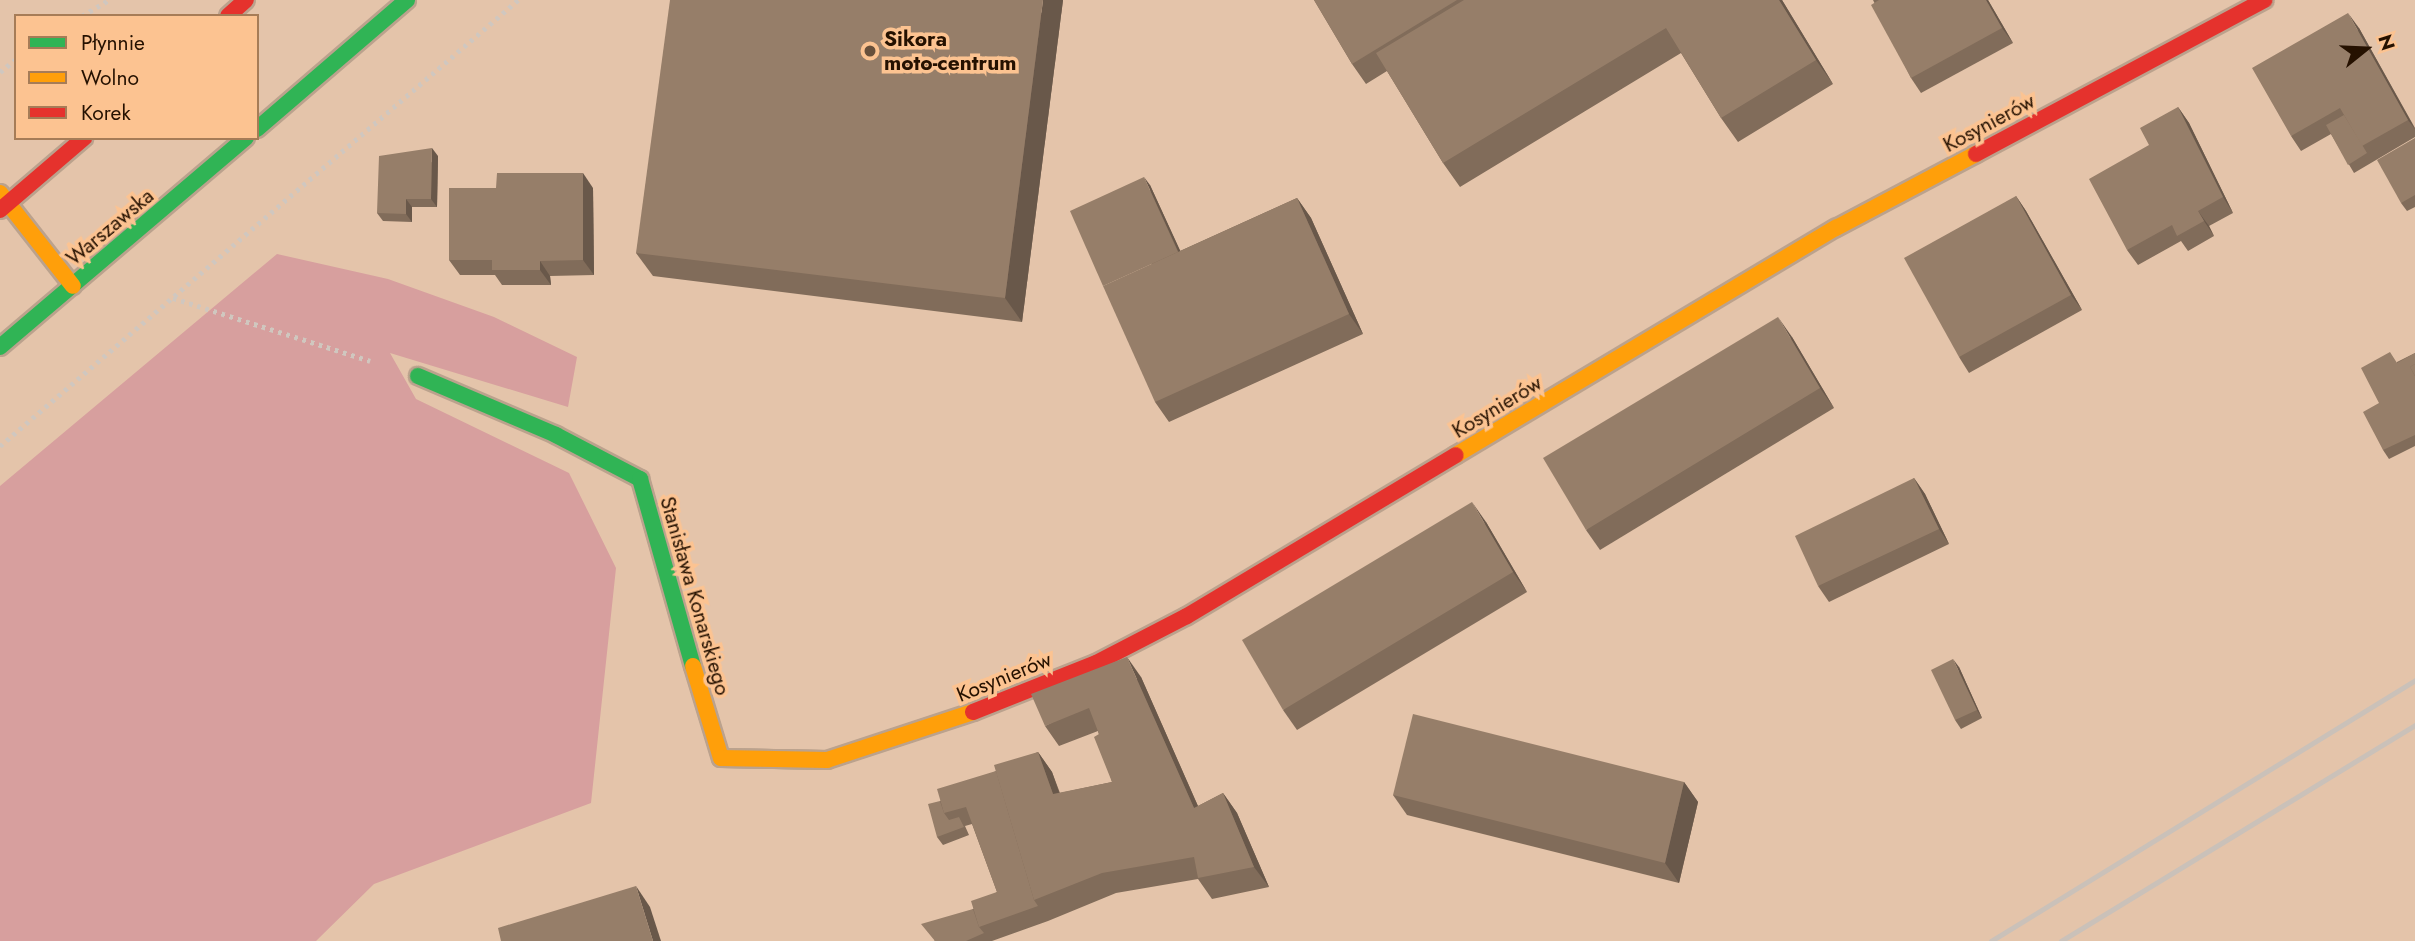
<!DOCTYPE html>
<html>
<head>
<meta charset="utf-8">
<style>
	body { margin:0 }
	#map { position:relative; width:2415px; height:941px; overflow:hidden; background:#e4c4aa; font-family:Jost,sans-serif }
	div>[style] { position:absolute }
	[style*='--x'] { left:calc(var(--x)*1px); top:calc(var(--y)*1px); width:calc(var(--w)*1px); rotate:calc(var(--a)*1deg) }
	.forest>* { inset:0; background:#d79f9e }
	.path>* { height:4.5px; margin-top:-2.25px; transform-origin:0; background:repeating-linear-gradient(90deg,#d0c7bf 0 3.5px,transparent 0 8.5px) }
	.roads { filter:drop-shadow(2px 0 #bba28d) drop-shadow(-2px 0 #bba28d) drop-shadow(0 2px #bba28d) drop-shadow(0 -2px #bba28d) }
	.fast>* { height:16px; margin:-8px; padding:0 8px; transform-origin:8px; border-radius:8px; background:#30b455 }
	.slow>* { height:16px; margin:-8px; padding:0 8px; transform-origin:8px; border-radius:8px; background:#ff9f0a }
	.jam>* { height:16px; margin:-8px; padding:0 8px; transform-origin:8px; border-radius:8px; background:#e5322d }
	.rail>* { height:5px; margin:-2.5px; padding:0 2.5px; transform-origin:2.5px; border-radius:2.5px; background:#cac1b9 }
	.wall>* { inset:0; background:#816c5a }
	.shaded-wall>* { inset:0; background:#69584a }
	.building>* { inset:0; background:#967e69 }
	.dots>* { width:19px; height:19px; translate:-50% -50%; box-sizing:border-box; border:4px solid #fcc391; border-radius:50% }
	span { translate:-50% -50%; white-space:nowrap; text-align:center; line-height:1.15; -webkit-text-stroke:7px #fcc391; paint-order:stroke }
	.poi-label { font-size:21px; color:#251100; font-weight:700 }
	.left { translate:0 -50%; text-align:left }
	.street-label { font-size:21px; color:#251100 }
	.legend { position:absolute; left:14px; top:14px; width:245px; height:126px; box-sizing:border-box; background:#fcc391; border:2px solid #a67c57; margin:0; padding:9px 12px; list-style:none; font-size:21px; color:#251100 }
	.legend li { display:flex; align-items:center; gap:14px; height:35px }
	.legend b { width:35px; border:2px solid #a67c57 }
	.north { position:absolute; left:2331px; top:14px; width:70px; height:70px; -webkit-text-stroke:5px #fcc391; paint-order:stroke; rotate:72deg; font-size:19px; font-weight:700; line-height:28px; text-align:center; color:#251100 }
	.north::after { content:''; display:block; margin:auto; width:24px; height:32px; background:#251100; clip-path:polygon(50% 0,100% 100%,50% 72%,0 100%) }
</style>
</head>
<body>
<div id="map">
	<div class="forest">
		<i style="clip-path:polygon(277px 254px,388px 279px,494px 317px,577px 357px,568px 407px,390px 353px,416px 399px,569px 473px,616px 568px,591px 803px,374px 884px,316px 941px,0 941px,0 486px)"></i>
	</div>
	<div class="path">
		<i style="--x:82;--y:16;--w:31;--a:-31"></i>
		<i style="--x:0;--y:72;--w:21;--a:-39"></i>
		<i style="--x:173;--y:298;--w:207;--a:17.7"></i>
		<i style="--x:0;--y:446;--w:684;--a:-40.73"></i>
	</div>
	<div class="roads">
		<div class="fast">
			<i style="--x:257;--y:129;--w:198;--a:-40.7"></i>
			<i style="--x:0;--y:347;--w:323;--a:-40.4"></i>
			<i style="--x:418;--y:376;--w:150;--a:23.1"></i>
			<i style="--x:556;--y:435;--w:95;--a:27.6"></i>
			<i style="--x:640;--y:479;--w:194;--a:74.2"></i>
		</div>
		<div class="slow">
			<i style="--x:0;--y:193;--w:118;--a:51.9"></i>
			<i style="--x:1456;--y:455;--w:443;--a:-30.9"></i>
			<i style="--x:1836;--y:228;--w:158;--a:-27.9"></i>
			<i style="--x:693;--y:666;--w:96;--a:73.1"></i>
			<i style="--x:721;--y:758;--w:106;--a:1.1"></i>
			<i style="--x:827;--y:760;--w:154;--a:-18.2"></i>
		</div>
		<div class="jam">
			<i style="--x:228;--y:16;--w:24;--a:-42"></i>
			<i style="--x:1976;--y:154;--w:327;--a:-28.1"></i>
			<i style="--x:0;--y:210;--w:111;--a:-40.6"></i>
			<i style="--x:973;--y:712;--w:132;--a:-21.7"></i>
			<i style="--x:1096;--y:663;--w:102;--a:-27.3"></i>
			<i style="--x:1187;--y:616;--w:313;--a:-30.9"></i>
		</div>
	</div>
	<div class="rail">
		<i style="--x:1991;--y:941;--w:498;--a:-31.6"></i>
		<i style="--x:2061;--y:941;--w:415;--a:-31.4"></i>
	</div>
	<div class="wall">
		<i style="clip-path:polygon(1063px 0,1022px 322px,653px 276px,636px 253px)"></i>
		<i style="clip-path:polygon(1314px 0,1782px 0,1833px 84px,1738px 142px,1721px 118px,1681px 53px,1460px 187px,1443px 163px,1387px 71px,1366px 84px,1352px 64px)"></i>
		<i style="clip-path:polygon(1873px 0,1988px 0,2013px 43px,1921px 93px,1911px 78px)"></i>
		<i style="clip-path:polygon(2359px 28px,2415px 128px,2415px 137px,2354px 173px,2331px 134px,2301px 151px,2291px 136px)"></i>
		<i style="clip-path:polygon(2178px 107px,2189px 123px,2233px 213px,2209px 226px,2214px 236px,2188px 251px,2181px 241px,2138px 265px,2127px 250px)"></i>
		<i style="clip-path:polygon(2415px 138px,2415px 207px,2407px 211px,2401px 203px)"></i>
		<i style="clip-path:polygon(438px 156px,437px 207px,412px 207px,412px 222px,383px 221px,377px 213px)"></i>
		<i style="clip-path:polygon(1150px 185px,1180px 251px,1297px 198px,1311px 218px,1363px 334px,1169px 422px,1155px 402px)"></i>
		<i style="clip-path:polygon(593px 188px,594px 275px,550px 276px,551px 285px,502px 285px,495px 275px,460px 275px,449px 260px)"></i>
		<i style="clip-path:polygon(2016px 196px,2026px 211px,2082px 310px,1969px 373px,1959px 357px)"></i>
		<i style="clip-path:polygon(1792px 337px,1834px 408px,1600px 550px,1586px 530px)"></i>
		<i style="clip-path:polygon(2415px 353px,2415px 446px,2389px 459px,2383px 450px,2379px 403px,2397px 362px)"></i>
		<i style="clip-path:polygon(1914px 478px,1925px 494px,1949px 544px,1829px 602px,1818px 586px)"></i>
		<i style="clip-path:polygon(1486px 522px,1527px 592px,1297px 730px,1283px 710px)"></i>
		<i style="clip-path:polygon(1959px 667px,1982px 718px,1961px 729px,1955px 720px)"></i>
		<i style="clip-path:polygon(1141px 677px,1198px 806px,1223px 793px,1237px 813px,1269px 887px,1212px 899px,1198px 879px,1116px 893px,1048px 921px,992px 941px,934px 941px,973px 909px,997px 892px,972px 824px,965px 826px,969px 835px,943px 845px,937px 837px,940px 801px,996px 771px,1038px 752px,1052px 772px,1060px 793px,1112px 782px,1098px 731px,1059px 746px,1045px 726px)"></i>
		<i style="clip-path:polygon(1684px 782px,1698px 802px,1679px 883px,1407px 815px,1393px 795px)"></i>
	</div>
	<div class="shaded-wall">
		<i style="clip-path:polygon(1043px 0,1063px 0,1022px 322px,1005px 298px)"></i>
		<i style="clip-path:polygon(1779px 0,1782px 0,1833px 84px,1816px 60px)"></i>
		<i style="clip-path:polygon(1986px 0,1988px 0,2013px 43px,2002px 28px)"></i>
		<i style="clip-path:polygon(2348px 13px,2359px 28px,2415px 129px,2408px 120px)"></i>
		<i style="clip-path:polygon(2178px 107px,2189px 123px,2233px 213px,2223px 197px)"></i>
		<i style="clip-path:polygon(432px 148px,438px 156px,437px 207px,431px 199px)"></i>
		<i style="clip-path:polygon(583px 173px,593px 188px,594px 275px,583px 260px)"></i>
		<i style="clip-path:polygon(1144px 177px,1150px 185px,1190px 272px,1184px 264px)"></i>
		<i style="clip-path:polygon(2016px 196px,2026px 211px,2082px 310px,2071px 295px)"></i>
		<i style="clip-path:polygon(1297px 198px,1311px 218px,1363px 334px,1349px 314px)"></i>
		<i style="clip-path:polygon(406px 199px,412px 207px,412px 222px,406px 214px)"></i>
		<i style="clip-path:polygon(2198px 211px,2209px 226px,2214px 236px,2204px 221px)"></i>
		<i style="clip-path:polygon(540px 261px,550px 276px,551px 285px,540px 270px)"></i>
		<i style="clip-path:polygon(1778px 317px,1792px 337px,1834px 408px,1820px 388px)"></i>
		<i style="clip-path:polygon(1914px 478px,1925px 494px,1949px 544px,1939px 529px)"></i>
		<i style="clip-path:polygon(1472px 502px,1486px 522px,1527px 592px,1513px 572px)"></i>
		<i style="clip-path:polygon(1127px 657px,1141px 677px,1208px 829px,1194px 808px)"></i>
		<i style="clip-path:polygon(1953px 659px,1959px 667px,1982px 718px,1977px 710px)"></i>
		<i style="clip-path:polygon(1038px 752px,1052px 772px,1067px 815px,1053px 794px)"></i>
		<i style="clip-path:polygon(1684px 782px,1698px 802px,1679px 883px,1665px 863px)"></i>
		<i style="clip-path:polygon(1223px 793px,1237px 813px,1269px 887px,1254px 867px)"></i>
		<i style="clip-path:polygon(636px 886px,650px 907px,661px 941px,653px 941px)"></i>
	</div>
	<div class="building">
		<i style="clip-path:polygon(670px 0,1043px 0,1005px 298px,636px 253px)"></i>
		<i style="clip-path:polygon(1314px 0,1457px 0,1352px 64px)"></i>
		<i style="clip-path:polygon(1464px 0,1779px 0,1816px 60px,1721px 118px,1666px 28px,1443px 163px,1376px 53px)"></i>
		<i style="clip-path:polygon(1879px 0,1986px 0,2002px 28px,1911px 78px,1871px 5px)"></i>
		<i style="clip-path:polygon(2348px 13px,2408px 120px,2362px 146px,2340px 108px,2291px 136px,2252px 68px)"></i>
		<i style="clip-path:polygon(2178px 107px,2223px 197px,2198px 211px,2204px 221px,2177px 236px,2172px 225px,2127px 250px,2089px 179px,2149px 145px,2140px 128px)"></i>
		<i style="clip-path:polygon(2344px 115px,2367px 153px,2348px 165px,2326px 125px)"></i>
		<i style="clip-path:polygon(2415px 138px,2415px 195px,2401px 203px,2377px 160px)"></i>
		<i style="clip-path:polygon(432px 148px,431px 199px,406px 199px,406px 214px,377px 213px,379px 156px)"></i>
		<i style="clip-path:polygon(497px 173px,583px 173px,583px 260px,540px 261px,540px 270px,492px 270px,492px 260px,449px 260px,449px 188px,496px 188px)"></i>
		<i style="clip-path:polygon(1144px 177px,1178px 252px,1103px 286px,1070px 211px)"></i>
		<i style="clip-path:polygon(2016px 196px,2071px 295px,1959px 357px,1904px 258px)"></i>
		<i style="clip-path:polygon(1297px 198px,1349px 314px,1155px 402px,1103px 286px)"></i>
		<i style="clip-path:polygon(1778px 317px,1820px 388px,1586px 530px,1543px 458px)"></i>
		<i style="clip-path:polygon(2390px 352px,2397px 363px,2415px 353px,2415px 364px,2410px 367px,2415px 376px,2415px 435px,2383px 450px,2363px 412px,2379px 403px,2361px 368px)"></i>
		<i style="clip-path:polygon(2415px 364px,2415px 376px,2410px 367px)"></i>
		<i style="clip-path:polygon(1914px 478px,1939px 529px,1818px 586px,1795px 536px)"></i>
		<i style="clip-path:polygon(1472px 502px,1513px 572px,1283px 710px,1242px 640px)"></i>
		<i style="clip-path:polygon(1127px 657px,1194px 808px,1223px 793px,1254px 867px,1198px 878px,1194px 857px,1102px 873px,1034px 900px,994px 765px,1038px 752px,1053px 794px,1112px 782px,1094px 737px,1099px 734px,1089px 708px,1045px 726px,1031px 694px)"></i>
		<i style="clip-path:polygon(1953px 659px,1977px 710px,1955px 720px,1931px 670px)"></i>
		<i style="clip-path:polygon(1413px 714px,1684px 782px,1665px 863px,1393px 795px)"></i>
		<i style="clip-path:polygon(996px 771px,1034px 900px,1038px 906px,979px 927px,971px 901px,997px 892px,966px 807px,944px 813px,937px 789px)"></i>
		<i style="clip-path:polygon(940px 801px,944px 813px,949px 820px,959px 817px,964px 827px,937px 837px,928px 804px)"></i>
		<i style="clip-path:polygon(636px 886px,653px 941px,501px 941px,498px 928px)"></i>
		<i style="clip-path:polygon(973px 909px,979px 927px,984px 933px,966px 941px,935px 941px,921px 924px)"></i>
	</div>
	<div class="dots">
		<i style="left:870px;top:51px;background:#68503b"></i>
	</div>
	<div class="poi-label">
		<span class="left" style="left:884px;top:51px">Sikora<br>moto-centrum</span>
	</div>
	<div class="street-label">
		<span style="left:1989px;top:123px;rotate:-28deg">Kosynierów</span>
		<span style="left:110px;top:227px;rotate:-40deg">Warszawska</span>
		<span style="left:1497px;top:407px;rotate:-31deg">Kosynierów</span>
		<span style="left:695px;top:596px;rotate:74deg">Stanisława Konarskiego</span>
		<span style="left:1004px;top:677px;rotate:-22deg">Kosynierów</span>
	</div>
	<ul class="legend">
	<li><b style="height:9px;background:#30b455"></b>Płynnie</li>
	<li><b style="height:9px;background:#ff9f0a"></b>Wolno</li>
	<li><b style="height:9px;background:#e5322d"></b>Korek</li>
	</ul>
	<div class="north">N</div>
</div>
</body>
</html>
